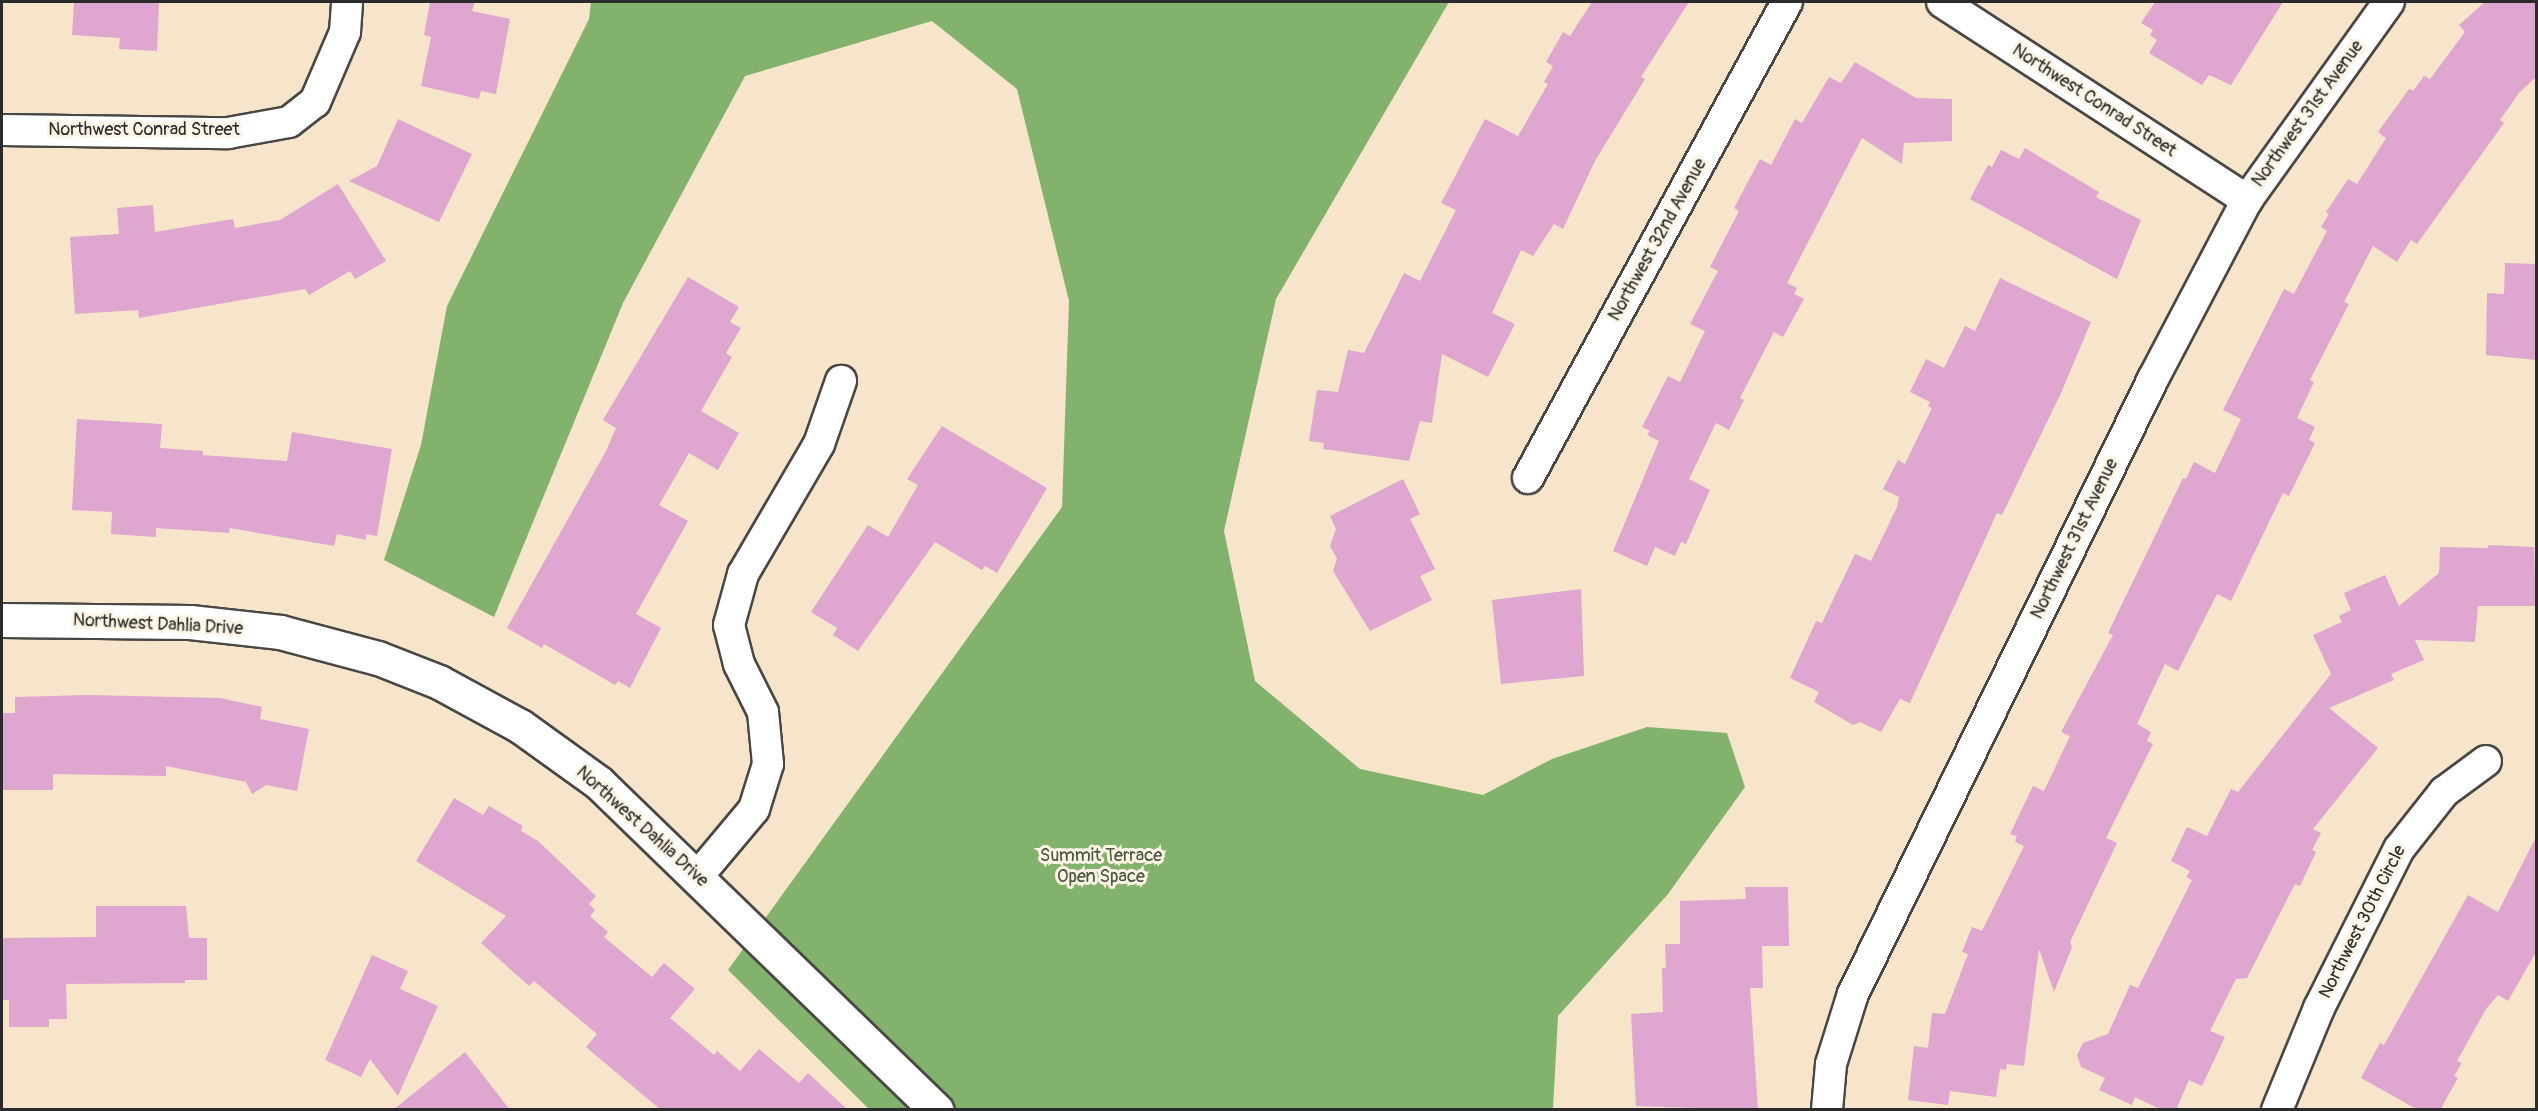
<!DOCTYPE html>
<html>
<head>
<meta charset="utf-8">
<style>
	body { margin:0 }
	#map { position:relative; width:2538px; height:1111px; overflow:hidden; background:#f6e4cb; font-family:Pangolin,sans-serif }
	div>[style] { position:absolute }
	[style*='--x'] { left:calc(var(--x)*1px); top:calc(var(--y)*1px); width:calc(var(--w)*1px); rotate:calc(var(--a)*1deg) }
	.forest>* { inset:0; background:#83b26c }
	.building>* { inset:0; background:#dfa6d0 }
	.roads { filter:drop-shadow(2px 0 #494743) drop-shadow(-2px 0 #494743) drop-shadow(0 2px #494743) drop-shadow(0 -2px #494743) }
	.minor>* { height:30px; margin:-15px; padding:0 15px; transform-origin:15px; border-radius:15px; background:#fff }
	.tertiary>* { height:33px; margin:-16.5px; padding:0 16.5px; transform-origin:16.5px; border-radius:16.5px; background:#fff }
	span { translate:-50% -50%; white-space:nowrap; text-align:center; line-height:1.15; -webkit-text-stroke:6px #fcf5e5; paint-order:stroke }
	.street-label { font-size:18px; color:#2b2b2b }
	.park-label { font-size:18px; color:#49543f }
	.frame { position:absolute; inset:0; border:3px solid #2b2b2b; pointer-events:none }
</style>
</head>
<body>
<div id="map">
	<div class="forest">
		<i style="clip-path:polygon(591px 2px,1449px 2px,1276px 299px,1224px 531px,1255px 681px,1360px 769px,1483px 795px,1552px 759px,1647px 727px,1727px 733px,1745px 787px,1668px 894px,1558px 1016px,1553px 1109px,869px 1109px,728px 970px,1062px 507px,1069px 301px,1017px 89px,932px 21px,745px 76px,623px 303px,494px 617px,384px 560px,421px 445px,447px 306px,589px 19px)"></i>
	</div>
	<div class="building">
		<i style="clip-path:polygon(74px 2px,159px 2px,157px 51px,119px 49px,120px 38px,72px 35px)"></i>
		<i style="clip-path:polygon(430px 2px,475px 2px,472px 11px,510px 19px,496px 94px,481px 91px,479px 99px,421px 86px,431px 37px,424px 35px)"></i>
		<i style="clip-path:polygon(1592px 2px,1689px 2px,1641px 77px,1645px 79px,1595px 161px,1563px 229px,1554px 224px,1533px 256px,1521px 250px,1492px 313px,1515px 324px,1488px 377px,1442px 354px,1432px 423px,1420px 421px,1409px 461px,1323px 449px,1324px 443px,1309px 441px,1317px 390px,1338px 392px,1348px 350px,1364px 353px,1404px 273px,1420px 281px,1456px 210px,1441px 203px,1485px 119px,1518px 136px,1548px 84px,1544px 82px,1553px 66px,1546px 62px,1563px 32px,1570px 36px)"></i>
		<i style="clip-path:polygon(2155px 2px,2283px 2px,2231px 85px,2209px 75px,2202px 85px,2149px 53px,2157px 40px,2150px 35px,2153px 30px,2141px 23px)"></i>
		<i style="clip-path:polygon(2485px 2px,2536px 2px,2536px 77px,2519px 93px,2500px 120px,2504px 123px,2417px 244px,2411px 240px,2397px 262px,2373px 246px,2344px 302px,2349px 304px,2310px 380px,2314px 382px,2297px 418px,2315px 427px,2309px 440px,2315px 443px,2289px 496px,2283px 493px,2231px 601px,2217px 594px,2178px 671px,2165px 664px,2137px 724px,2151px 732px,2147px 741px,2153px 744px,2106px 838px,2117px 843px,2070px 942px,2072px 947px,2054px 992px,2039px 949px,2024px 1066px,2007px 1064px,2006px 1070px,2000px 1069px,1996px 1097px,1950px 1091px,1948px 1105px,1908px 1100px,1914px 1046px,1928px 1048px,1932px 1013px,1945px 1014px,1968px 954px,1962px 952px,1972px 927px,1982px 931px,2024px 846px,2015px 842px,2017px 836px,2010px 834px,2033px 786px,2044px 791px,2070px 736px,2061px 732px,2113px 635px,2108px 633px,2183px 478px,2186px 479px,2194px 462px,2215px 473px,2241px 419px,2223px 410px,2284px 289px,2294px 294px,2327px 231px,2321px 227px,2329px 214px,2326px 212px,2348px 179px,2357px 184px,2386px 138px,2378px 132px,2409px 89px,2413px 91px,2424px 76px,2430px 79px,2465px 32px,2459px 25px)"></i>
		<i style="clip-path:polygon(1855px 62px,1916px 98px,1952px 99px,1952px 141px,1904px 143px,1902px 164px,1862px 138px,1787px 283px,1797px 288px,1794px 294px,1804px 299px,1783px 337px,1774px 332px,1740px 398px,1744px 400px,1729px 430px,1716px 423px,1689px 479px,1710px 490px,1686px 544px,1681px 542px,1675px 556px,1655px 547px,1647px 566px,1613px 551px,1659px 441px,1647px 435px,1650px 431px,1642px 427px,1668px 376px,1680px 382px,1705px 331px,1690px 324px,1718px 271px,1710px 267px,1739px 211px,1734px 208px,1760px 159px,1771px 165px,1795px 119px,1802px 123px,1829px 77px,1841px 83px)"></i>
		<i style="clip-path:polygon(398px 119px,472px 154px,439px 222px,349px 181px,377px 166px)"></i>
		<i style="clip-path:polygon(2025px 148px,2099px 192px,2096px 197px,2141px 220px,2117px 279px,1970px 199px,1988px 165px,1992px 167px,2001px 150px,2019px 159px)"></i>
		<i style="clip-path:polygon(338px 184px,386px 261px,355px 279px,350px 271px,309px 295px,305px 289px,139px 318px,138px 310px,75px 314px,70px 237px,119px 234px,117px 208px,153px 205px,155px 232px,233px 219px,235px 228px,280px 220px)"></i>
		<i style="clip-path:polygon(2505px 263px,2536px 264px,2536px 360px,2486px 355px,2487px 293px,2504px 294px)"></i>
		<i style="clip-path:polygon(688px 277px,739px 307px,730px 322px,741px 328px,726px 353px,732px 357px,701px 411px,739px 433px,718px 470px,689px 453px,659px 505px,688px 521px,636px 614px,661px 628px,630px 688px,618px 681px,615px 685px,544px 644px,542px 648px,507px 628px,606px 451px,616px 428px,603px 420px)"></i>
		<i style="clip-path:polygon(2000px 278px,2091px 322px,2061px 393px,2002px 515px,1997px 513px,1910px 703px,1900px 699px,1881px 732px,1860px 722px,1853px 725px,1814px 702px,1819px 692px,1790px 678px,1816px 621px,1822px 623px,1855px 554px,1871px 561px,1897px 507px,1899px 497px,1883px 489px,1898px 460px,1905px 464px,1932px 408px,1928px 406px,1930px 402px,1910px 392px,1926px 359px,1944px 368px,1965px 326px,1975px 331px)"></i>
		<i style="clip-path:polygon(77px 419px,162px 424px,160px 448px,203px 451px,203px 455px,287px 461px,292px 432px,392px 449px,377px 536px,366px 534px,366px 540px,337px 534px,334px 546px,230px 528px,229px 533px,156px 528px,156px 537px,111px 534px,112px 512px,72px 510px)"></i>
		<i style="clip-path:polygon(942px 426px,1047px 488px,997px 573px,985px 566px,982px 570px,935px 542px,858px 651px,833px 635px,837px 628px,811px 612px,868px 525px,888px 537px,918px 485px,907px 479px)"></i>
		<i style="clip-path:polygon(1403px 479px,1420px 514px,1410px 519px,1435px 569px,1420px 576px,1432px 600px,1370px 631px,1333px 571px,1337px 559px,1330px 546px,1336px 529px,1330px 516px)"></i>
		<i style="clip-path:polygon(2488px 545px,2534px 547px,2536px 606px,2478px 606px,2475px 642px,2415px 640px,2424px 660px,2391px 674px,2394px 680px,2329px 708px,2378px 748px,2313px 829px,2321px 833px,2312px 850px,2316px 852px,2300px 886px,2295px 884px,2247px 978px,2236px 979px,2210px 1031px,2225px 1037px,2202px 1086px,2189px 1080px,2176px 1110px,2162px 1110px,2135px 1097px,2132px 1105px,2099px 1090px,2105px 1078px,2081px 1067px,2077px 1055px,2083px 1043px,2108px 1034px,2130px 985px,2138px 988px,2192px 880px,2186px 877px,2190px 871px,2171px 861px,2187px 827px,2207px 836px,2231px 789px,2238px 792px,2331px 674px,2313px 635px,2342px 622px,2339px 616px,2351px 610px,2344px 593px,2385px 575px,2399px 606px,2439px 573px,2440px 547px,2488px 548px)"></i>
		<i style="clip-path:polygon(1581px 589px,1584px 676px,1501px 684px,1492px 600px)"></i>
		<i style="clip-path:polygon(87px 695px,220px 698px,262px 707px,260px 719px,309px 729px,297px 791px,266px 785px,252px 794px,246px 782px,166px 766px,166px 776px,53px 774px,53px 790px,2px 790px,2px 713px,15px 713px,15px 697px)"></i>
		<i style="clip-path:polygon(454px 798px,483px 815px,489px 806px,523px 826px,521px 831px,538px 841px,596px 896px,589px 904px,595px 910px,590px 916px,608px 932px,604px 937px,652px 977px,664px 963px,695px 989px,670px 1018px,714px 1055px,717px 1051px,740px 1071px,759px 1049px,799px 1083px,808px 1073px,848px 1110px,661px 1110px,586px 1047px,597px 1034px,534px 981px,529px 986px,481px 943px,506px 916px,416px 861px)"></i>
		<i style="clip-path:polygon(2536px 837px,2536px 952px,2508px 1001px,2498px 995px,2486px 1009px,2457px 1061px,2462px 1063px,2454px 1076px,2458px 1078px,2440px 1110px,2418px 1110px,2361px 1078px,2380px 1043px,2384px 1045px,2468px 895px,2498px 912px)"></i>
		<i style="clip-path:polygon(1745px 887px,1788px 887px,1789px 946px,1762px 946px,1763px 988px,1750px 988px,1758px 1110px,1636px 1106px,1631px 1014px,1663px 1012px,1662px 968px,1666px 968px,1665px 944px,1680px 944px,1680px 901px,1746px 899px)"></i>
		<i style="clip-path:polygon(96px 906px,186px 906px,189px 938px,207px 938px,207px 980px,185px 980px,185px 983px,66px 984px,67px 1019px,49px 1019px,49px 1027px,9px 1027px,9px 1000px,2px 1000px,2px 938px,96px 937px)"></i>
		<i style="clip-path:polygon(372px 955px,408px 971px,400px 989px,438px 1006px,398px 1096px,370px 1059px,361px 1077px,325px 1060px)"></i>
		<i style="clip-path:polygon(465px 1052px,510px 1110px,393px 1110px)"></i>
	</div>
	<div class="roads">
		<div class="minor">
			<i style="--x:1942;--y:2;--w:364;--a:33"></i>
			<i style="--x:2;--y:130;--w:226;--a:0.8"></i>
			<i style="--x:228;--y:133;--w:62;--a:-10.2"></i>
			<i style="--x:289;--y:122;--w:33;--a:-38"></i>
			<i style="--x:315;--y:102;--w:76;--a:-66.8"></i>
			<i style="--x:345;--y:32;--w:30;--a:-86"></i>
			<i style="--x:1528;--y:478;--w:542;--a:-61.45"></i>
			<i style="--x:698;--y:876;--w:87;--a:-50.1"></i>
			<i style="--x:754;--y:809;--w:47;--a:-72.7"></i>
			<i style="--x:768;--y:764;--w:52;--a:-95.5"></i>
			<i style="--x:763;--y:712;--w:54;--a:-116.6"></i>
			<i style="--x:739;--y:664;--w:40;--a:-104.4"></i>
			<i style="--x:729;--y:625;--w:53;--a:-74.6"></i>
			<i style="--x:743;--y:574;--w:151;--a:-59.7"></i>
			<i style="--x:819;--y:444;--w:67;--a:-70.8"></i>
			<i style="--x:1827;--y:1110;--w:46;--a:-85"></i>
			<i style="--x:1831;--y:1064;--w:73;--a:-72.6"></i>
			<i style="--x:1853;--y:994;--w:684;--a:-64"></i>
			<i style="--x:2153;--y:379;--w:202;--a:-62.3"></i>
			<i style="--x:2247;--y:200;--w:244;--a:-54.4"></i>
			<i style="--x:2277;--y:1110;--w:110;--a:-67.6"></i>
			<i style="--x:2319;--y:1008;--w:178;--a:-63.3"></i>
			<i style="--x:2399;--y:849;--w:73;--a:-51.7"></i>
			<i style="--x:2444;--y:792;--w:52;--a:-36.4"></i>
		</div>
		<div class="tertiary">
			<i style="--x:2;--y:620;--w:188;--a:0.6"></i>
			<i style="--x:190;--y:622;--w:91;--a:6.3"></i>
			<i style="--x:280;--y:632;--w:101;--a:14.9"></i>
			<i style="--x:378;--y:658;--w:66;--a:21.5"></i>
			<i style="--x:439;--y:682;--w:92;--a:28.5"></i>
			<i style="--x:520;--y:726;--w:97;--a:35.8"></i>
			<i style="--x:599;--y:783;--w:470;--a:44.1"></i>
		</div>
	</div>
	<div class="street-label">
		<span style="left:2094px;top:101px;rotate:33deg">Northwest Conrad Street</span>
		<span style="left:2308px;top:114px;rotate:-54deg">Northwest 31st Avenue</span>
		<span style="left:144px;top:130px">Northwest Conrad Street</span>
		<span style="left:1658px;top:240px;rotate:-61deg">Northwest 32nd Avenue</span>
		<span style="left:2075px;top:539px;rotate:-64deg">Northwest 31st Avenue</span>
		<span style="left:158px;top:625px;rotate:3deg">Northwest Dahlia Drive</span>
		<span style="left:642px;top:827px;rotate:42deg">Northwest Dahlia Drive</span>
		<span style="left:2363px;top:922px;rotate:-63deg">Northwest 30th Circle</span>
	</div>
	<div class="park-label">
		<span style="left:1101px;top:867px">Summit Terrace<br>Open Space</span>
	</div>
	<div class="frame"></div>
</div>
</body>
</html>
